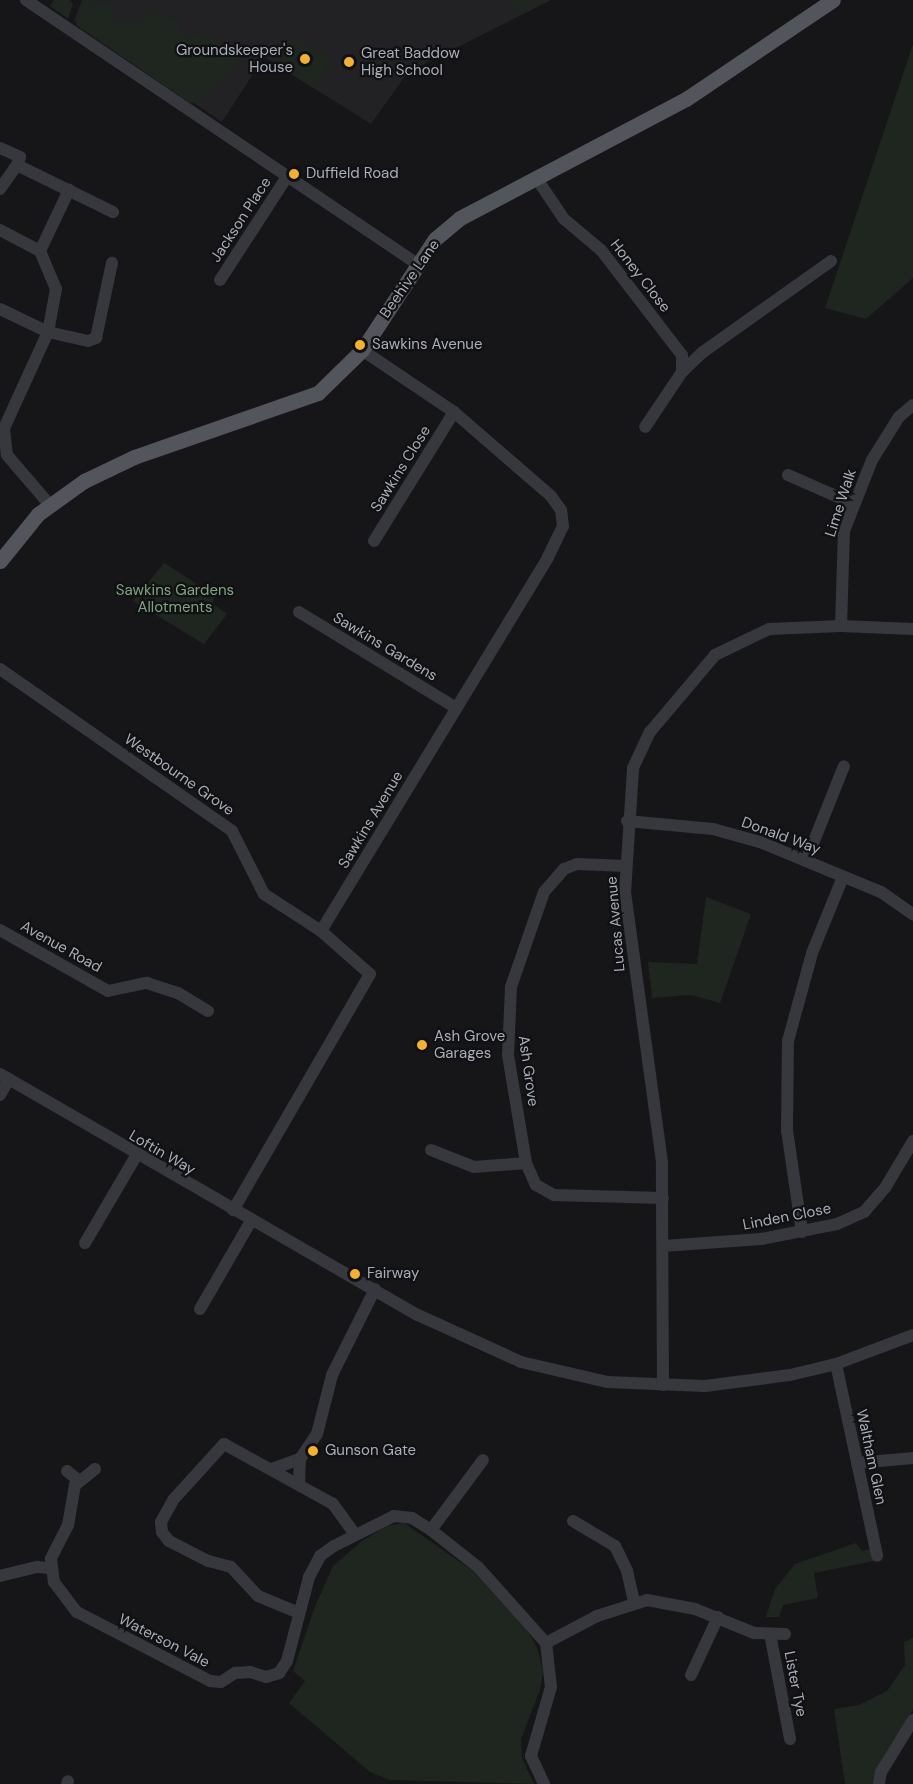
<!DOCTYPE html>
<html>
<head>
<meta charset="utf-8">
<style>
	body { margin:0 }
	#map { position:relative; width:913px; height:1784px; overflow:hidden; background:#161618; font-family:"DM Sans",sans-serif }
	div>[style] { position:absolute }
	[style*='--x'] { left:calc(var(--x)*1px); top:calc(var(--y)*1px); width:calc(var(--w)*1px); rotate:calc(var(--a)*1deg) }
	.built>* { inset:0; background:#222225 }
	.green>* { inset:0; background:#1e261f }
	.minor>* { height:12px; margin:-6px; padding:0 6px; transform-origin:6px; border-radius:6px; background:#37383d }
	.major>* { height:15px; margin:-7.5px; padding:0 7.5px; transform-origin:7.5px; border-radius:7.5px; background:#53555c }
	.dots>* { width:16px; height:16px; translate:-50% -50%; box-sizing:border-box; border:3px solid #111113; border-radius:50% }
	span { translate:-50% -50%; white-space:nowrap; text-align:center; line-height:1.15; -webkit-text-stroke:4.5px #111113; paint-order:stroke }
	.poi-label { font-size:15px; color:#a8adb8 }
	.right { translate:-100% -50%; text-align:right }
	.left { translate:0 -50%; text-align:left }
	.street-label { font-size:15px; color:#a8adb8 }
	.park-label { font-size:15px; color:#7fa381 }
</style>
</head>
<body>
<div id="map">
	<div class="built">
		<i style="clip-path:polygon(82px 0,551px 0,408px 72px,371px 124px,264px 57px,222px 122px,74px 21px)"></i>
	</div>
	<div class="green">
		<i style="clip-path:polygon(54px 0,69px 0,73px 4px,68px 19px,50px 6px)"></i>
		<i style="clip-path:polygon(85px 0,112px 4px,114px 17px,126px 24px,139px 21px,149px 6px,177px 22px,185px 39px,203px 32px,231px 50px,237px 64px,199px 102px,190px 103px,76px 25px)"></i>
		<i style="clip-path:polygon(505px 0,551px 0,523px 14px)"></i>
		<i style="clip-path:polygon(295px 36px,333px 59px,313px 88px,277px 65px)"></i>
		<i style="clip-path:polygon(913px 44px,913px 278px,866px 319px,825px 308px)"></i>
		<i style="clip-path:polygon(164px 563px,214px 595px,213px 604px,227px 614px,204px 644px,133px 601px)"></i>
		<i style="clip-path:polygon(706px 897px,751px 914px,720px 1003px,691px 995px,652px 998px,648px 962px,697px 964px)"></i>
		<i style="clip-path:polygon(404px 1523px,473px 1571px,528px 1632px,537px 1648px,543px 1671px,540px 1690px,521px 1739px,522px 1758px,534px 1784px,390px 1780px,370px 1772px,289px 1703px,305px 1681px,293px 1671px,314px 1609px,333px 1566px,362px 1541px,387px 1526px)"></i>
		<i style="clip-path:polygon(856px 1543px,862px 1551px,870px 1549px,874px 1561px,814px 1573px,818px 1598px,783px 1605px,779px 1617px,766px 1617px,775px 1589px,795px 1564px)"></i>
		<i style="clip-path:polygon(913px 1638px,913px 1710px,880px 1762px,873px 1784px,845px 1784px,834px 1709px,859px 1705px,887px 1691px,905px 1665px,904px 1642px)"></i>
	</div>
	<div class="minor">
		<i style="--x:26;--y:0;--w:472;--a:34"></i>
		<i style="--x:0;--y:148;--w:22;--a:24"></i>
		<i style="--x:20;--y:157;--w:9;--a:111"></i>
		<i style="--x:537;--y:179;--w:48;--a:56"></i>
		<i style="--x:564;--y:219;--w:48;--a:40"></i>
		<i style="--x:601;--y:250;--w:133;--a:52.4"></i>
		<i style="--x:682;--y:355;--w:17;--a:90"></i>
		<i style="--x:682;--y:372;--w:66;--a:123.9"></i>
		<i style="--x:0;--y:189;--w:29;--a:-55"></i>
		<i style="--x:17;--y:165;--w:107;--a:26.1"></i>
		<i style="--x:0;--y:230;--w:45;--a:27.7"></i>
		<i style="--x:40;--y:251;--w:41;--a:67.2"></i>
		<i style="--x:56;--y:289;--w:44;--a:100.5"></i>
		<i style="--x:48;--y:332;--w:106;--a:114.6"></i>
		<i style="--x:4;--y:428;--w:27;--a:84"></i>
		<i style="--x:7;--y:455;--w:65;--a:49.4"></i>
		<i style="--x:40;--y:251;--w:68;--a:-64.6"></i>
		<i style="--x:220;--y:280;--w:123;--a:-57"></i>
		<i style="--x:0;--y:309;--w:53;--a:25.6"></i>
		<i style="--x:48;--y:332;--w:41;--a:12.7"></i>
		<i style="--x:88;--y:341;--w:9;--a:-21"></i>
		<i style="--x:96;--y:338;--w:77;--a:-78"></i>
		<i style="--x:682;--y:372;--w:29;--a:-44"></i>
		<i style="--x:703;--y:352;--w:157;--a:-35.4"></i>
		<i style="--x:788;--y:475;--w:72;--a:23.7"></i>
		<i style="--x:374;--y:541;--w:152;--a:-58.2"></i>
		<i style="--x:299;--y:612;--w:184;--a:31.4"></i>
		<i style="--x:841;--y:626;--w:95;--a:-88.2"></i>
		<i style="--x:844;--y:531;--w:76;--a:-68.5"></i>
		<i style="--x:872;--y:460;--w:51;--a:-57.9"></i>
		<i style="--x:899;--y:417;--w:18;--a:-41"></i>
		<i style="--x:0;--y:669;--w:283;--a:34.9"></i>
		<i style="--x:232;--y:831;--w:71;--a:63.1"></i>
		<i style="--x:264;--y:894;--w:68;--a:33"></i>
		<i style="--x:321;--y:931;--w:65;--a:41.3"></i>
		<i style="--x:370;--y:974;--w:273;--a:120.1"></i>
		<i style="--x:627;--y:821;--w:86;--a:5.3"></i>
		<i style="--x:713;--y:829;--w:49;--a:15.5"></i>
		<i style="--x:760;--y:842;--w:131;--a:22.5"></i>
		<i style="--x:881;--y:892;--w:39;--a:35"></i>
		<i style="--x:806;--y:861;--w:102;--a:-68.2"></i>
		<i style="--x:626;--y:866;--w:49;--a:-177.7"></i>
		<i style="--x:577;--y:864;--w:14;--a:159"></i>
		<i style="--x:564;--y:869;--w:30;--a:131"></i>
		<i style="--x:544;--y:892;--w:101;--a:109.2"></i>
		<i style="--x:511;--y:987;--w:68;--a:92.5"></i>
		<i style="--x:508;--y:1055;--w:109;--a:80.5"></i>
		<i style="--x:526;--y:1163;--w:24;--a:66"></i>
		<i style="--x:536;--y:1185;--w:21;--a:29"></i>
		<i style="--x:554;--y:1195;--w:109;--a:1.6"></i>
		<i style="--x:0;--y:930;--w:124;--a:29.5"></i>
		<i style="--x:108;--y:991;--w:40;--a:-12"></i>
		<i style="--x:147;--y:983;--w:33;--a:18"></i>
		<i style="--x:178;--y:993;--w:35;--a:31"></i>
		<i style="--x:321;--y:931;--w:437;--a:-58.7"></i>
		<i style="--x:548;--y:557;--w:34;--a:-64"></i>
		<i style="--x:563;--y:526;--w:16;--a:-97"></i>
		<i style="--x:561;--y:510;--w:17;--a:-126"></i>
		<i style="--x:551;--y:496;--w:128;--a:-139.1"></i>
		<i style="--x:454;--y:412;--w:111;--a:-146"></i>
		<i style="--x:0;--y:1074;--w:482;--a:30"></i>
		<i style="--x:418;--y:1315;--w:113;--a:24.5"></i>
		<i style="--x:521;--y:1362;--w:88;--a:13.1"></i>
		<i style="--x:607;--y:1382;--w:98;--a:2.3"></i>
		<i style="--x:705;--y:1386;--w:86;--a:-7.4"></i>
		<i style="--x:790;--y:1375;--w:47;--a:-13.4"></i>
		<i style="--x:836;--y:1364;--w:82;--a:-20.6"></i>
		<i style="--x:0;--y:1095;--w:18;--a:-61"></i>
		<i style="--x:431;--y:1150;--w:46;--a:21.6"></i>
		<i style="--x:474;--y:1167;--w:52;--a:-4.4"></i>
		<i style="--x:802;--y:1232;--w:102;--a:-98.4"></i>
		<i style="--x:787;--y:1131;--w:90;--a:-89.4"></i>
		<i style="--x:788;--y:1041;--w:91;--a:-74.7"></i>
		<i style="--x:812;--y:953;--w:82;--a:-67.8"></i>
		<i style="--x:85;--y:1243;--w:101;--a:-59.6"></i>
		<i style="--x:663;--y:1246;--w:98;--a:-4.1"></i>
		<i style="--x:761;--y:1239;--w:77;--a:-11.2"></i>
		<i style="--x:837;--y:1224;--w:30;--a:-24"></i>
		<i style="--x:864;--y:1212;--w:32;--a:-49"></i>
		<i style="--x:885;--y:1188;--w:55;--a:-59.2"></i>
		<i style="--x:200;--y:1309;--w:102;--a:-59.9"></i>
		<i style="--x:836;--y:1364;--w:196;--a:77.9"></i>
		<i style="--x:663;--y:1385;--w:223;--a:-90.3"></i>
		<i style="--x:662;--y:1162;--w:272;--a:-97.8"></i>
		<i style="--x:625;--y:893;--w:125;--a:-86.3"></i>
		<i style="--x:633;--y:768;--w:40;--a:-65"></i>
		<i style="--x:650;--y:732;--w:101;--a:-49.8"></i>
		<i style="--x:715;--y:655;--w:60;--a:-25.7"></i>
		<i style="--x:769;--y:629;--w:72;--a:-2.4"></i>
		<i style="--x:841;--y:626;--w:72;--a:2.4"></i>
		<i style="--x:857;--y:1463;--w:56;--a:-5.1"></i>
		<i style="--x:95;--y:1469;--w:26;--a:141"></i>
		<i style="--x:75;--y:1485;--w:41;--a:99.9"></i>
		<i style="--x:68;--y:1525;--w:38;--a:117"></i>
		<i style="--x:51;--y:1559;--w:23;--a:83"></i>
		<i style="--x:54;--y:1582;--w:38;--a:53"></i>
		<i style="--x:77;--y:1612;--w:150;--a:27.4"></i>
		<i style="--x:210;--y:1681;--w:11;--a:5"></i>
		<i style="--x:221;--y:1682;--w:17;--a:-33"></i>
		<i style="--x:235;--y:1673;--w:15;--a:-4"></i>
		<i style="--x:250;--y:1672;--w:17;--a:17"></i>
		<i style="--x:266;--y:1677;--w:14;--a:-17"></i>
		<i style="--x:279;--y:1673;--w:14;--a:-56"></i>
		<i style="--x:287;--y:1661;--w:87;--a:-75.3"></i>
		<i style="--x:309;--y:1577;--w:24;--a:-62"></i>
		<i style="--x:320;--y:1556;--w:17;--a:-36"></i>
		<i style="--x:334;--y:1546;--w:67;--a:-26.6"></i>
		<i style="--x:394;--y:1516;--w:18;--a:6"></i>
		<i style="--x:412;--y:1518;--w:22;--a:32"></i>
		<i style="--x:431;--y:1530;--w:60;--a:38.2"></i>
		<i style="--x:478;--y:1567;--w:102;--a:48.2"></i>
		<i style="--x:546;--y:1643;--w:44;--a:83.5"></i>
		<i style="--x:551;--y:1687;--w:72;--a:106.2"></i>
		<i style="--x:531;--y:1756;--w:31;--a:65"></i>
		<i style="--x:272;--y:1469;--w:30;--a:-20"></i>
		<i style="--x:67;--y:1471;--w:14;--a:39"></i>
		<i style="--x:299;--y:1485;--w:26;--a:-88"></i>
		<i style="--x:300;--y:1459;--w:30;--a:-56"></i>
		<i style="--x:317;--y:1434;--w:61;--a:-75.7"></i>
		<i style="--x:332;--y:1375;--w:96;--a:-63.4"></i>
		<i style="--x:573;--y:1521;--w:49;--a:30.8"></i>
		<i style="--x:615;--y:1546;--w:28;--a:64"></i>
		<i style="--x:627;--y:1571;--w:32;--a:77"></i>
		<i style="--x:431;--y:1530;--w:87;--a:-53.4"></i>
		<i style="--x:0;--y:1576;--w:38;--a:-14"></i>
		<i style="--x:37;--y:1567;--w:12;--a:5"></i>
		<i style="--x:299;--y:1613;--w:44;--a:-157.5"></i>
		<i style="--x:258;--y:1596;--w:40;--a:-133"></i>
		<i style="--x:231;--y:1567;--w:24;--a:-165"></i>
		<i style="--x:208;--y:1561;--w:44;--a:-152.9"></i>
		<i style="--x:169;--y:1541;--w:11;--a:-128"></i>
		<i style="--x:162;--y:1532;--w:10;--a:-96"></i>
		<i style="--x:161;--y:1522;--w:25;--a:-61"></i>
		<i style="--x:173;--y:1500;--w:76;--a:-47.7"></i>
		<i style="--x:224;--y:1444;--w:124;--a:28.8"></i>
		<i style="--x:333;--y:1504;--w:36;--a:54"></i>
		<i style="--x:770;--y:1634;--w:107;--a:79.2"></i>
		<i style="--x:546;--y:1643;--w:58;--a:-27.9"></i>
		<i style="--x:597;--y:1616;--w:52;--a:-17.7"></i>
		<i style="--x:647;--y:1600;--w:49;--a:10.6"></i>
		<i style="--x:695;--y:1609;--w:64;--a:22.1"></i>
		<i style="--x:754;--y:1633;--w:31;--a:2"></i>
		<i style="--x:691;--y:1675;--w:64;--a:-65"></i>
		<i style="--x:67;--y:1784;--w:3;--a:-72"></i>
		<i style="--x:879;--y:1784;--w:12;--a:-81"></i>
		<i style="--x:881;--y:1772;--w:61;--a:-58.4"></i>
	</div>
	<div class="major">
		<i style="--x:0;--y:561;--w:60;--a:-51"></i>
		<i style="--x:38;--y:514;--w:57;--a:-35.7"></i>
		<i style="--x:84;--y:481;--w:55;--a:-25.6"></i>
		<i style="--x:134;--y:457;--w:195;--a:-19.2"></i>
		<i style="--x:318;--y:393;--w:62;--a:-44.3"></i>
		<i style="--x:362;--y:350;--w:133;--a:-56.7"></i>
		<i style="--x:435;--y:239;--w:33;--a:-40"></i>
		<i style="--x:460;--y:218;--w:255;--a:-27.8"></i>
		<i style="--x:686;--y:99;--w:177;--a:-34"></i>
	</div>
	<div class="dots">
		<i style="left:305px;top:59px;background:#f2b134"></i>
		<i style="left:349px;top:62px;background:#f2b134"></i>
		<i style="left:294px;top:174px;background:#f2b134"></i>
		<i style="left:360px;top:345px;background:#f2b134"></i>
		<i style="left:422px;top:1045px;background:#f2b134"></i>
		<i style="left:355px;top:1274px;background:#f2b134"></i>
		<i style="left:313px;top:1451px;background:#f2b134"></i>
	</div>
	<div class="poi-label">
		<span class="right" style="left:293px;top:59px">Groundskeeper's<br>House</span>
		<span class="left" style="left:361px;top:62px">Great Baddow<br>High School</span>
		<span class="left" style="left:306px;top:174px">Duffield Road</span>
		<span class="left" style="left:372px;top:345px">Sawkins Avenue</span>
		<span class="left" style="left:434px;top:1045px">Ash Grove<br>Garages</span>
		<span class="left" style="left:367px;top:1274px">Fairway</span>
		<span class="left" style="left:325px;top:1451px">Gunson Gate</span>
	</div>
	<div class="street-label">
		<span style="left:241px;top:220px;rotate:-57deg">Jackson Place</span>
		<span style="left:640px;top:276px;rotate:52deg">Honey Close</span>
		<span style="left:410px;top:279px;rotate:-55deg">Beehive Lane</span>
		<span style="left:401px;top:469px;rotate:-58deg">Sawkins Close</span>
		<span style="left:841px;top:503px;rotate:-72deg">Lime Walk</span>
		<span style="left:385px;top:647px;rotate:31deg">Sawkins Gardens</span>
		<span style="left:179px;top:775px;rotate:35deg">Westbourne Grove</span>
		<span style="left:371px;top:820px;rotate:-59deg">Sawkins Avenue</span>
		<span style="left:781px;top:836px;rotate:20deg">Donald Way</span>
		<span style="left:616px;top:924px;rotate:-95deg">Lucas Avenue</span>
		<span style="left:61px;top:947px;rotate:29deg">Avenue Road</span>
		<span style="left:528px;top:1071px;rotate:82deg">Ash Grove</span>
		<span style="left:162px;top:1153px;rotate:30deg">Loftin Way</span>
		<span style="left:787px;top:1217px;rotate:-11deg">Linden Close</span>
		<span style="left:871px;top:1457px;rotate:78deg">Waltham Glen</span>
		<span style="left:164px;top:1641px;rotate:27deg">Waterson Vale</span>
		<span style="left:795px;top:1684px;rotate:79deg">Lister Tye</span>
	</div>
	<div class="park-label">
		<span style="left:175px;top:599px">Sawkins Gardens<br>Allotments</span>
	</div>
</div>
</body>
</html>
